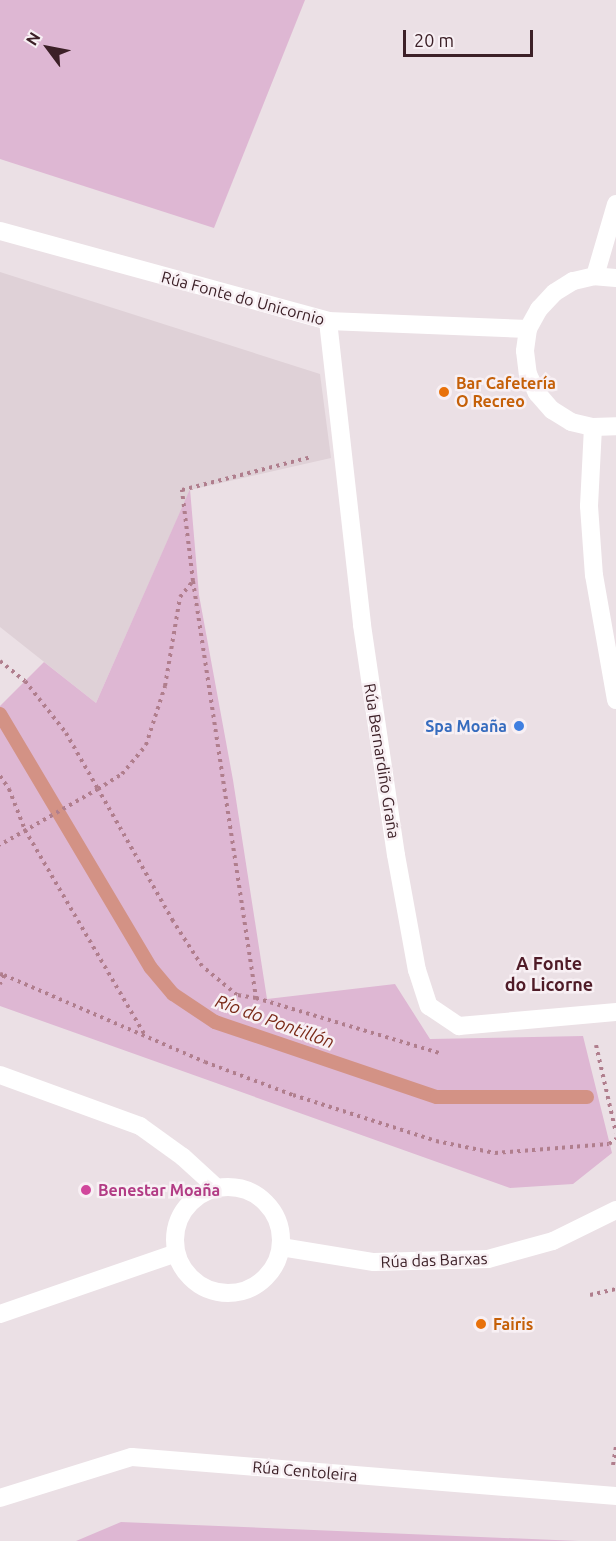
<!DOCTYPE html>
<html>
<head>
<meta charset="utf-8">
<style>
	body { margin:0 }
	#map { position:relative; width:616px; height:1541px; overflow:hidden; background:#ebe0e5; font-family:Ubuntu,sans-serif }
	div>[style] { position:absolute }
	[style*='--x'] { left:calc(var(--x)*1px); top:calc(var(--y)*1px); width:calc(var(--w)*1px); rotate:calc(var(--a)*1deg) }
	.built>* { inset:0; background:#dfd1d7 }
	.green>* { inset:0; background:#deb7d3 }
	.stream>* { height:14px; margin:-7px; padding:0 7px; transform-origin:7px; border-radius:7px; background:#d39285 }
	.path>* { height:4px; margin-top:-2px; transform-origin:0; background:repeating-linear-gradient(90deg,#b07e8d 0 3px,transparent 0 7.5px) }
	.minor>* { height:18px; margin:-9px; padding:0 9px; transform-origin:9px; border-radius:9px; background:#fff }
	.minor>.ring { margin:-9px; padding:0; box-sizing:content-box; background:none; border:18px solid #fff; border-radius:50% }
	.dots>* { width:16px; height:16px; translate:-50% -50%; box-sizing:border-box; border:3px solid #f8f0f4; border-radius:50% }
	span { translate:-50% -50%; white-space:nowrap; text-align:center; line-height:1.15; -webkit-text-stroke:5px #f8f0f4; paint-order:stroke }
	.street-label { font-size:16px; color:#3c2027 }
	.food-label { font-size:16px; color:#c56008; font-weight:700 }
	.left { translate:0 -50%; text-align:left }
	.shop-label { font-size:16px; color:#366cbe; font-weight:700 }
	.right { translate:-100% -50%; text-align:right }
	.hotel-label { font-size:16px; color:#b23c85; font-weight:700 }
	.neighbourhood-label { font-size:18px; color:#4f1b27; font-weight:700 }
	.water-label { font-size:18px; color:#7a2a18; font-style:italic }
	.north { position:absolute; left:18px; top:18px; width:60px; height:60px; -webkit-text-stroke:4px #f8f0f4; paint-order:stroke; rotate:302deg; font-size:16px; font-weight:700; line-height:24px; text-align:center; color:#3c2027 }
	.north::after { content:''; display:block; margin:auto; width:21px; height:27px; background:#3c2027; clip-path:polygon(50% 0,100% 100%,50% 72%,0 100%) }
	.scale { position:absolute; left:403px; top:30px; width:130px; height:27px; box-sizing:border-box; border:3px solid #3c2027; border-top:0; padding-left:8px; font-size:18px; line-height:21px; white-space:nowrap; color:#3c2027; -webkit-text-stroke:4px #f8f0f4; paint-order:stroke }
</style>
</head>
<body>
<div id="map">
	<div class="built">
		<i style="clip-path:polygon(0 272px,320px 374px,331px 458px,190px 490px,96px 703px,0 627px)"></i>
	</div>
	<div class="green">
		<i style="clip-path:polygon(0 0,305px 0,214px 228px,0 159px)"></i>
		<i style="clip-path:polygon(190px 489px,199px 595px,233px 780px,267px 999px,395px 984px,430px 1039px,583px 1036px,612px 1153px,573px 1184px,510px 1188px,0 1006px,0 706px,44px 662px,96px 703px)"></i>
		<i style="clip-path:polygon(121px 1522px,579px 1541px,76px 1541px)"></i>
	</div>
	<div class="stream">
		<i style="--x:0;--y:714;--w:295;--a:59.3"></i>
		<i style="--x:151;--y:968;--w:34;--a:50"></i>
		<i style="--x:173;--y:994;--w:50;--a:33.7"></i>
		<i style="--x:215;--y:1022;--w:234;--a:18.7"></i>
		<i style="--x:437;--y:1097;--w:150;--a:0"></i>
	</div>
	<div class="path">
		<i style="--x:193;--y:581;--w:422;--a:81.4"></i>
		<i style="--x:256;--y:998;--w:19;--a:-171"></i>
		<i style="--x:237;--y:995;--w:45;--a:-140.4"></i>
		<i style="--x:202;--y:966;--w:54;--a:-122.8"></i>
		<i style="--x:173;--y:921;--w:152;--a:-119.6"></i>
		<i style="--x:98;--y:789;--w:28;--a:-32"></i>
		<i style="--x:122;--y:774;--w:38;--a:-50"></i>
		<i style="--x:146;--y:745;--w:62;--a:-72.1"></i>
		<i style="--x:165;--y:686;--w:90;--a:-80.4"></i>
		<i style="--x:180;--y:597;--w:21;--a:-51"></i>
		<i style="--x:193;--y:581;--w:92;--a:-96.9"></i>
		<i style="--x:182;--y:490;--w:133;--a:-14.3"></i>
		<i style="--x:0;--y:661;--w:32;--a:39"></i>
		<i style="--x:25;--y:681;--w:66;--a:51.7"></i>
		<i style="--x:66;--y:733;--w:64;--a:60.3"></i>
		<i style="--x:98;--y:789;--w:113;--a:150.3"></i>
		<i style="--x:0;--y:776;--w:16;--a:55"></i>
		<i style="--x:9;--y:789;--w:44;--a:68.7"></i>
		<i style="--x:25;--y:830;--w:236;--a:59.7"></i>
		<i style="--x:0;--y:974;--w:4;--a:14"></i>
		<i style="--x:4;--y:975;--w:10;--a:114"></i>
		<i style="--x:4;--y:975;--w:219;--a:23.4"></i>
		<i style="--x:205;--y:1062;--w:94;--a:20.6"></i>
		<i style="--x:293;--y:1095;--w:150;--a:17.8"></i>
		<i style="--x:436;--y:1141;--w:60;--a:11.5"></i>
		<i style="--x:495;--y:1153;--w:114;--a:-4.5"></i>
		<i style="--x:609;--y:1144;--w:9;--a:-36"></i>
		<i style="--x:256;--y:998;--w:191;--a:16.7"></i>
		<i style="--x:596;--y:1045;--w:90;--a:77.2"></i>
		<i style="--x:590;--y:1295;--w:27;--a:-13"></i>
		<i style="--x:613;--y:1465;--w:20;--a:-81"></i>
	</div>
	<div class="minor">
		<i style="--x:0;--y:231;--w:340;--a:15.3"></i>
		<i style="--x:328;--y:321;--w:200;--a:2.3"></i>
		<i style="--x:595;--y:276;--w:75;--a:-73.7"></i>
		<i style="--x:616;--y:278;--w:21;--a:-175"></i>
		<i style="--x:595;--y:276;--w:23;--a:167"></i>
		<i style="--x:573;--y:281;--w:22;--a:148"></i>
		<i style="--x:554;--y:293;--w:22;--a:133"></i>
		<i style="--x:539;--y:309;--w:23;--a:119"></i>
		<i style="--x:528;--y:329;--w:22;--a:98"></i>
		<i style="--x:525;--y:351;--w:23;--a:83"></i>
		<i style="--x:528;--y:374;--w:21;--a:65"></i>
		<i style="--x:537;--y:393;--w:23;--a:49"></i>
		<i style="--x:552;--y:410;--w:22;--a:32"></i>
		<i style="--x:571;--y:422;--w:23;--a:13"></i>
		<i style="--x:593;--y:427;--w:23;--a:-2"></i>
		<i style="--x:328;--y:321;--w:306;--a:83.6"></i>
		<i style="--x:362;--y:625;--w:232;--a:81.6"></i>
		<i style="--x:396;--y:855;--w:117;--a:79.7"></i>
		<i style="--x:417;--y:970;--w:38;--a:72"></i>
		<i style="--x:429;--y:1006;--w:36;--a:34"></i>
		<i style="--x:459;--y:1026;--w:158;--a:-5.1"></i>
		<i style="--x:593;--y:427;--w:79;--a:92.9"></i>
		<i style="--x:589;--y:506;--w:69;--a:85.9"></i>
		<i style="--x:594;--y:575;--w:127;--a:80"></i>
		<i style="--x:0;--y:1075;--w:149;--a:20"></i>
		<i style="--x:140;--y:1126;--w:53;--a:35.8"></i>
		<i style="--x:183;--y:1157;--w:45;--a:42.3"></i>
		<i class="ring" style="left:175px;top:1187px;width:88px;height:88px"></i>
		<i style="--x:281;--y:1247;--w:94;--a:9.2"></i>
		<i style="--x:374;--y:1262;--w:114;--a:-1.5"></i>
		<i style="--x:488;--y:1259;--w:67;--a:-15.5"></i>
		<i style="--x:553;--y:1241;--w:70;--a:-26.2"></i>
		<i style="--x:0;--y:1314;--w:186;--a:-19.1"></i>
		<i style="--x:0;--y:1498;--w:138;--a:-17.3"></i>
		<i style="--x:132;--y:1457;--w:486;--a:4.6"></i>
	</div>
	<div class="dots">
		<i style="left:444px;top:392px;background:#e8710a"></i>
		<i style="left:519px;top:726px;background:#3f7fe0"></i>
		<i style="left:86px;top:1190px;background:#d1479c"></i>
		<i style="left:481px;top:1324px;background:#e8710a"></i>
	</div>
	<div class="street-label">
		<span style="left:243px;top:298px;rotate:15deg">Rúa Fonte do Unicornio</span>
		<span style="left:382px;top:761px;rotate:81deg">Rúa Bernardiño Graña</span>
		<span style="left:434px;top:1260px;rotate:-2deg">Rúa das Barxas</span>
		<span style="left:305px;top:1471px;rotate:5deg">Rúa Centoleira</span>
	</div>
	<div class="food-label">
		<span class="left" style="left:456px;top:392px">Bar Cafetería<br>O Recreo</span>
		<span class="left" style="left:493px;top:1324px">Fairis</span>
	</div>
	<div class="shop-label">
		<span class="right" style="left:507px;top:726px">Spa Moaña</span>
	</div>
	<div class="hotel-label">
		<span class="left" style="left:98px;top:1190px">Benestar Moaña</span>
	</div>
	<div class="neighbourhood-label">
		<span style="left:549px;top:974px">A Fonte<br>do Licorne</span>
	</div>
	<div class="water-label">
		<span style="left:275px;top:1021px;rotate:20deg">Río do Pontillón</span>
	</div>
	<div class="north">N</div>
	<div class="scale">20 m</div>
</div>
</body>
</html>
